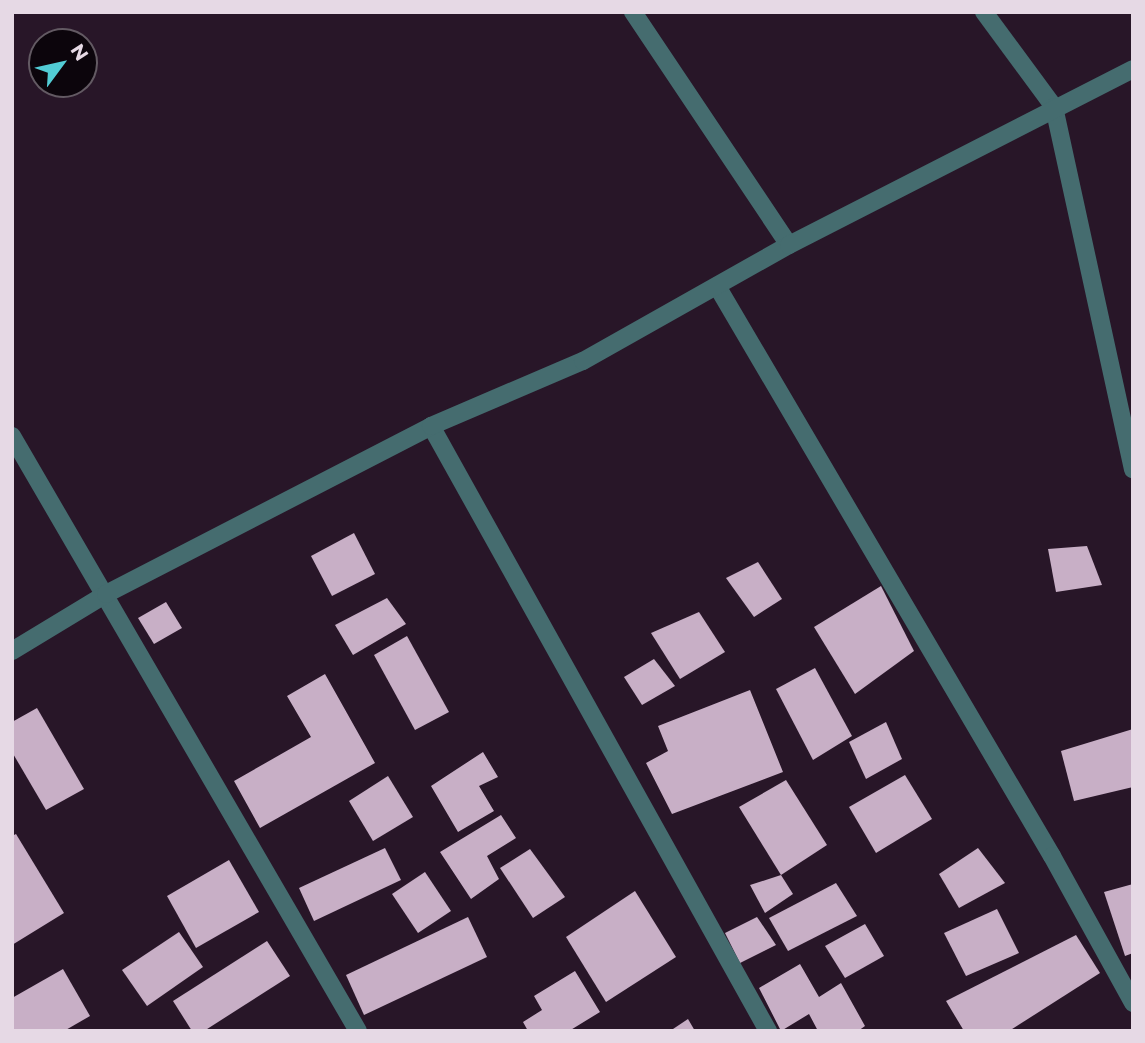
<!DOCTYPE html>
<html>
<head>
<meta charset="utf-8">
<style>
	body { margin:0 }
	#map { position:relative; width:1145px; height:1043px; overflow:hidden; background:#281628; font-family:Montserrat,sans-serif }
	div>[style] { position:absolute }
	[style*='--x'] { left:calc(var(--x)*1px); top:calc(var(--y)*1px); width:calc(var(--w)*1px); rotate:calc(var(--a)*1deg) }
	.building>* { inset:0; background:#c8afc6 }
	.minor>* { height:18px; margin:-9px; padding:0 9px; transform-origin:9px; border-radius:9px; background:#456c6f }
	span { translate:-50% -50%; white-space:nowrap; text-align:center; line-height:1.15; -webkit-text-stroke:7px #0c050c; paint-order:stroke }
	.frame { position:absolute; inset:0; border:14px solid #e6d9e5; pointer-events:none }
	.north { position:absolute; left:28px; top:28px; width:70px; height:70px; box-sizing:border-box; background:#0c050c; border:2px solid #635a63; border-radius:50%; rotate:57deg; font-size:19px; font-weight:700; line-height:28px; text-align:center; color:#e6d9e5 }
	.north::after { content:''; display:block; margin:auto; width:24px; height:32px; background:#52ccd5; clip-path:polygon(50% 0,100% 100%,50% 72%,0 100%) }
</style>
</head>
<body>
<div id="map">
	<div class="building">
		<i style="clip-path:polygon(354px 533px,375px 574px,332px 596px,311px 556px)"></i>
		<i style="clip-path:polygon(1087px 546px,1102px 585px,1056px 592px,1048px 549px)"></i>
		<i style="clip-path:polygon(758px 562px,782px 599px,754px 617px,726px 578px)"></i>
		<i style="clip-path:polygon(881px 586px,914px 651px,855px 694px,814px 627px)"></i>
		<i style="clip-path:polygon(387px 598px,406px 624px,353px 655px,335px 625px)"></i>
		<i style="clip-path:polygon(166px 602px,182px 628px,154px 644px,138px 618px)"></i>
		<i style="clip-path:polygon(699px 612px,725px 652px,680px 679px,651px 633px)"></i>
		<i style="clip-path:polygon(407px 636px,449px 712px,415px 730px,374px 655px)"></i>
		<i style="clip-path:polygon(654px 659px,675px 686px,642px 705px,624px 677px)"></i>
		<i style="clip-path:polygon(815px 668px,852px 736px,813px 760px,776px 689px)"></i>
		<i style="clip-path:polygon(325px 674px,375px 763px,260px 828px,234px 781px,311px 737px,287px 696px)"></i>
		<i style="clip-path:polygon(750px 690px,783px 772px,672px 814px,646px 763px,668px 751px,658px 726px)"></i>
		<i style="clip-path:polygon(37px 708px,84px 789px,46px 810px,12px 752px,12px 722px)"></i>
		<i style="clip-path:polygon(886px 722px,902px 759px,866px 779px,849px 742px)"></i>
		<i style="clip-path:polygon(1133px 729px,1133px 787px,1074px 801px,1061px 751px)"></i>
		<i style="clip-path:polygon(483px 752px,498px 777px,479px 786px,494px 811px,458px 832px,431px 786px)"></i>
		<i style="clip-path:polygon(905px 775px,932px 819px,876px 853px,849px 807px)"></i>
		<i style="clip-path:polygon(388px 776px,413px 817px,373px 841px,349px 801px)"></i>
		<i style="clip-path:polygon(786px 780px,827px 845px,781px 875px,739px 807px)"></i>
		<i style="clip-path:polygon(501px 815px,516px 838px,487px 856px,499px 879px,471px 899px,440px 852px)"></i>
		<i style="clip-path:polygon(16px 834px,64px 913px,12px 945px,12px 836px)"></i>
		<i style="clip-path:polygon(385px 848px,401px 880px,314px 921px,299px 888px)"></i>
		<i style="clip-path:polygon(978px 848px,1005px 883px,959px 908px,939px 874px)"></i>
		<i style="clip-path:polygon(530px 849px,565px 897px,533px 918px,500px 868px)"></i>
		<i style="clip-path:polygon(229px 860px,259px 912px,196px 948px,167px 896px)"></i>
		<i style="clip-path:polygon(425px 872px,451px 911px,418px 933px,392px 894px)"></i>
		<i style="clip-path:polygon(781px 875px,793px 894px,765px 913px,750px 885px)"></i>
		<i style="clip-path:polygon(836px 883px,857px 916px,788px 951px,769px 918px)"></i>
		<i style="clip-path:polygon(1133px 884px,1133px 953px,1125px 956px,1104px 892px)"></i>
		<i style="clip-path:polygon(635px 891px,676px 957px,606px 1002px,566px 937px)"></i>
		<i style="clip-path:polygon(997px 909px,1019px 953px,966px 976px,944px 933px)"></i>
		<i style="clip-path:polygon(468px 917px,487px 957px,364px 1015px,346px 975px)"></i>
		<i style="clip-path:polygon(757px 917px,776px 945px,740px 963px,725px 933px)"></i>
		<i style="clip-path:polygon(865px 924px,884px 956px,845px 978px,825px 946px)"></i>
		<i style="clip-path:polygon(179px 932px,203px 967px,147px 1006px,122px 970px)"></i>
		<i style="clip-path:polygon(1076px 935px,1100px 973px,1009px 1031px,964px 1031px,946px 1001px)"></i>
		<i style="clip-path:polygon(267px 941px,290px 976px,204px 1031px,192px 1031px,173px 1001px)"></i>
		<i style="clip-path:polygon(800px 964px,819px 997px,841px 983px,865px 1026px,858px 1031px,818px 1031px,809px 1014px,781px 1031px,759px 988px)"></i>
		<i style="clip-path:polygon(63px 969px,90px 1016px,64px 1031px,12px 1031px,12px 998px)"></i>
		<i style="clip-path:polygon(575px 971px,600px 1012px,569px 1031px,528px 1031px,523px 1022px,542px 1010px,534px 996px)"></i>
		<i style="clip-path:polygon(688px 1019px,695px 1031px,670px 1031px)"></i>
	</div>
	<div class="minor">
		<i style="--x:633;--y:12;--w:280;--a:56.2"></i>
		<i style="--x:984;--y:12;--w:118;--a:53.6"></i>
		<i style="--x:1054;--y:107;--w:371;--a:77.7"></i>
		<i style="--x:717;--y:286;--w:661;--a:59.56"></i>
		<i style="--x:1052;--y:856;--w:168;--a:61.1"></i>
		<i style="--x:431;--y:426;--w:693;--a:60.88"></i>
		<i style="--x:12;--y:436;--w:688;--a:59.82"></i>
		<i style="--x:12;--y:651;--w:110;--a:-31.2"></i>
		<i style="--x:106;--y:594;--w:366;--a:-27.3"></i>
		<i style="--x:431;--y:426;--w:165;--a:-23.2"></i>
		<i style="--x:583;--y:361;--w:236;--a:-29.4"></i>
		<i style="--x:789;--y:245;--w:386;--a:-27.1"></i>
	</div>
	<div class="frame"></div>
	<div class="north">N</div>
</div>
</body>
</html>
